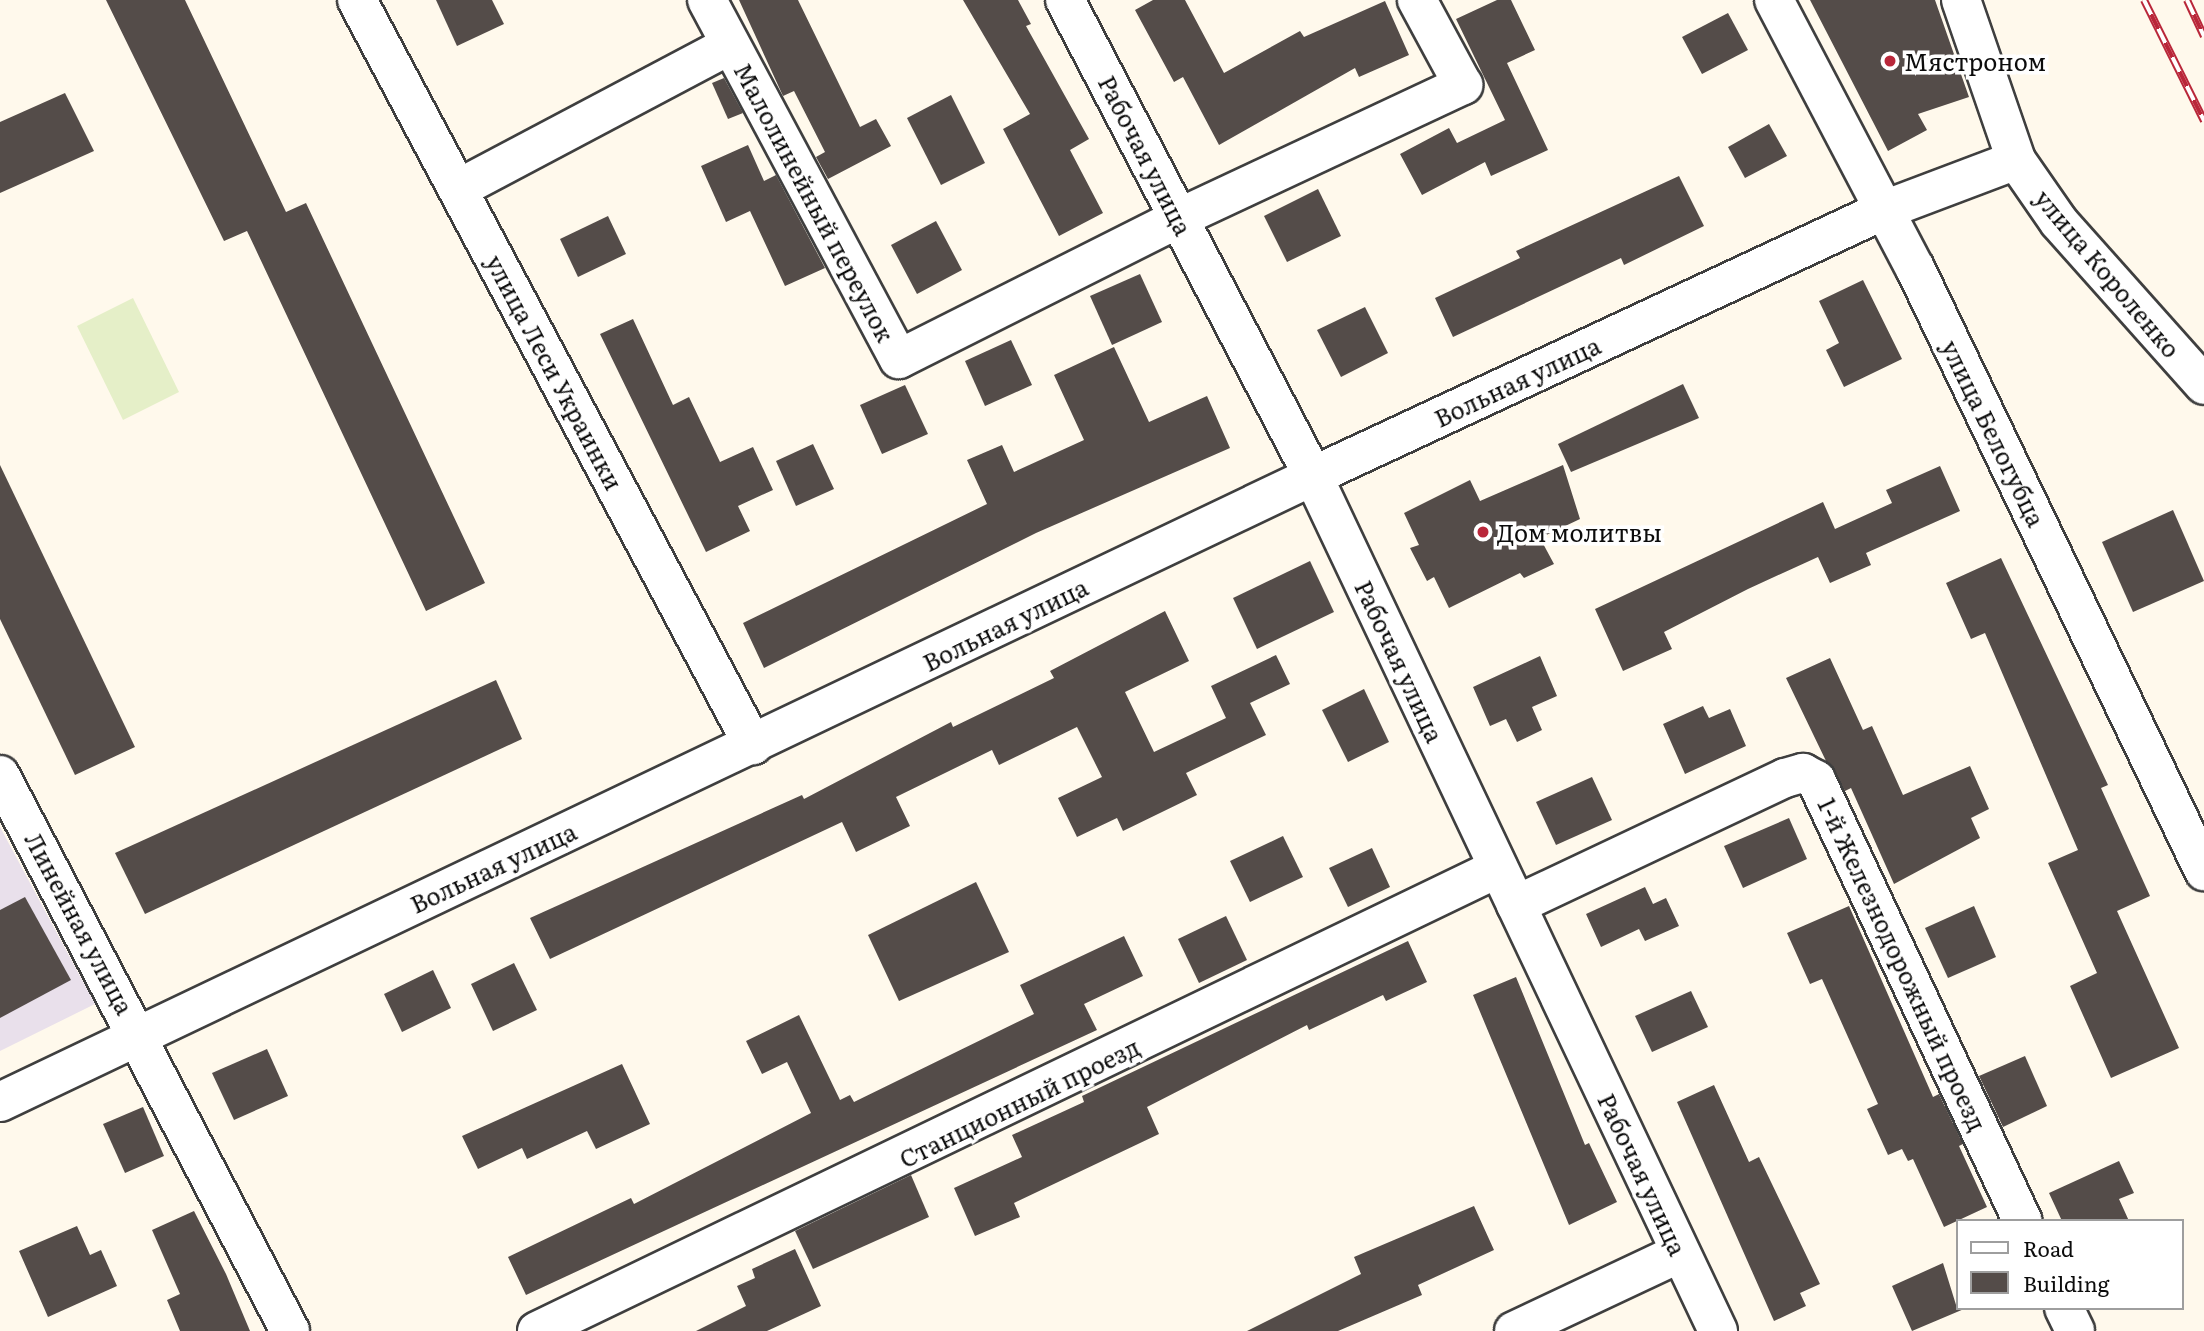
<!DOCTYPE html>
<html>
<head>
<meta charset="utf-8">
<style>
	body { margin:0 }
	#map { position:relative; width:2204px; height:1331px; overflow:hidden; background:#fff9ec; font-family:Literata,serif }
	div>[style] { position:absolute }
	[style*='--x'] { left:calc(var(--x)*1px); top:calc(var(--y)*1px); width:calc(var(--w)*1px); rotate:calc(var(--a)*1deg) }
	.industrial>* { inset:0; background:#e9e0eb }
	.pitch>* { inset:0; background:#e5efc8 }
	.building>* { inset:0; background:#544c49 }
	.roads { filter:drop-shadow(2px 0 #3f3f3f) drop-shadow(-2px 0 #3f3f3f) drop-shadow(0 2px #3f3f3f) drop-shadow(0 -2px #3f3f3f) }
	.minor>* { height:38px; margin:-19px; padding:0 19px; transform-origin:19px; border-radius:19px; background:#fff }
	.rail>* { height:8px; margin-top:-4px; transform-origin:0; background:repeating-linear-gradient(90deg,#fff 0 16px,#b9273a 0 32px); box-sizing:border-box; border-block:2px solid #b9273a }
	.dots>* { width:19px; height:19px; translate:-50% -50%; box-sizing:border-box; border:4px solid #fff; border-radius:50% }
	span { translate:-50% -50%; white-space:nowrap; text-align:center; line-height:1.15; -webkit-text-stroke:7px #fff; paint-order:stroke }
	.poi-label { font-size:24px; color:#0c0c0c }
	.left { translate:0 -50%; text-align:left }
	.street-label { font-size:24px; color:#0c0c0c }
	.legend { position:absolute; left:1956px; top:1219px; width:228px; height:91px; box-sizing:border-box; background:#fff; border:2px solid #9e9e9e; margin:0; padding:9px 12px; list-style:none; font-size:21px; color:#0c0c0c }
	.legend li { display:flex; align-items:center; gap:14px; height:35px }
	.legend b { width:35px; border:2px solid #9e9e9e }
</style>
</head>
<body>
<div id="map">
	<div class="industrial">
		<i style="clip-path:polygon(0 827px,95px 1004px,0 1051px)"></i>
	</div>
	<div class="pitch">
		<i style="clip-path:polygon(133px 298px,179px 392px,123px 420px,77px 326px)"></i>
	</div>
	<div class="building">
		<i style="clip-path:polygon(106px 0,185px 0,286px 212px,306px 203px,485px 583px,426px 611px,247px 231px,224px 241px)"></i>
		<i style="clip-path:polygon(436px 0,492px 0,504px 24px,457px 46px)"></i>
		<i style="clip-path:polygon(739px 0,798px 0,860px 127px,876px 119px,891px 146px,828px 179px,816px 157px,825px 152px,794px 91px,783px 96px)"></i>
		<i style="clip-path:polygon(963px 0,1018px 0,1031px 24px,1026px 26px,1089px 139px,1070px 150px,1103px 213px,1059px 236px,1003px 129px,1030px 114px)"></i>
		<i style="clip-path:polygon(1153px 0,1185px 0,1224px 73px,1300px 31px,1304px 37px,1385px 1px,1409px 55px,1359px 77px,1355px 68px,1219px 145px,1183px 77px,1174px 82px,1135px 10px)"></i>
		<i style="clip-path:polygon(1497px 0,1511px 0,1535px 50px,1507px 63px,1548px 150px,1491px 176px,1485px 162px,1422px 195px,1400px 154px,1449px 128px,1457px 143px,1505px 120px,1456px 19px)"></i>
		<i style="clip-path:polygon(1810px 0,1935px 0,1969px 97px,1918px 114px,1927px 130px,1888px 151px)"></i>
		<i style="clip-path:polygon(1728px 13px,1748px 50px,1702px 74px,1682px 37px)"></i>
		<i style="clip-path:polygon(724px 78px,743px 113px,728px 119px,712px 83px)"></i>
		<i style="clip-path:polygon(65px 93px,94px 151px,0 193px,0 122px)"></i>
		<i style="clip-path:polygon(951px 95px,985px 163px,941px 185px,907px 118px)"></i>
		<i style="clip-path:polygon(1769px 124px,1787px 156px,1745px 178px,1728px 147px)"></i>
		<i style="clip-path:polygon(748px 145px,764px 181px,776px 175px,825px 268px,785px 286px,750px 211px,726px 222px,701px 166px)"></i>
		<i style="clip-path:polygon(1679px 176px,1704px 226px,1624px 265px,1621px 258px,1453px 337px,1435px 298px,1520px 258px,1516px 251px)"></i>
		<i style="clip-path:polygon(1318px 189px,1341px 236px,1287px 262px,1264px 216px)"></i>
		<i style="clip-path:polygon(608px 216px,626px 254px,578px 277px,560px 239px)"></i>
		<i style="clip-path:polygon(936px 221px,962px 270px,917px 294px,891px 245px)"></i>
		<i style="clip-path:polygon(1140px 274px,1162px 322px,1112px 345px,1090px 296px)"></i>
		<i style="clip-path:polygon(1863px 280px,1902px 359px,1844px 387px,1826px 350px,1839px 343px,1819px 301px)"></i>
		<i style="clip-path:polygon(1365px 307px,1388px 353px,1341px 377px,1317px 330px)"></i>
		<i style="clip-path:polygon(633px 319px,673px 405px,689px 397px,720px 462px,753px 447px,773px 490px,738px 506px,750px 531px,706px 552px,600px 334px)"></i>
		<i style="clip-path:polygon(1011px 340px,1032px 385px,985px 406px,965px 361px)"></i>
		<i style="clip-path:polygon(1114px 347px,1149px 422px,1207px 396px,1230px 448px,1036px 533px,764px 668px,743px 623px,987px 504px,967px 460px,1002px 445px,1014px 472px,1084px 440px,1054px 375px)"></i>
		<i style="clip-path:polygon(1683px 384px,1699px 418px,1571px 472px,1558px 444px)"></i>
		<i style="clip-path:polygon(905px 385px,928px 434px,882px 454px,860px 405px)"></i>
		<i style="clip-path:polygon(813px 444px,834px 489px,796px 506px,776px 461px)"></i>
		<i style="clip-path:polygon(0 465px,135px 747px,75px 775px,0 619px)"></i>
		<i style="clip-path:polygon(1563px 465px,1580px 519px,1540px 538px,1554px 564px,1524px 578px,1520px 573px,1449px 608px,1434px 577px,1427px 581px,1410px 548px,1419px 545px,1404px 513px,1470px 480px,1480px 501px)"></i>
		<i style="clip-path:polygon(1940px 466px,1960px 511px,1866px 553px,1871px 565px,1830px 583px,1818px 557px,1748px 589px,1664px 632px,1672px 649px,1623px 671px,1595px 609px,1823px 502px,1835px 529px,1892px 503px,1886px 490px)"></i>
		<i style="clip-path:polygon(2173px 510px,2204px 581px,2133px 612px,2102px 542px)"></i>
		<i style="clip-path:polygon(2001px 558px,2108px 785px,2101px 788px,2150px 896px,2117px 911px,2179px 1048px,2111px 1078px,2070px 986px,2097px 973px,2048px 863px,2078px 850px,1985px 633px,1971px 639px,1946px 583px)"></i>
		<i style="clip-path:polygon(1310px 561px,1334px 612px,1257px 649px,1233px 598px)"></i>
		<i style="clip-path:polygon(1165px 611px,1189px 661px,1125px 692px,1154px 752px,1226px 718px,1211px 686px,1276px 655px,1290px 684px,1250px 703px,1266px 735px,1186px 773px,1197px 795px,1123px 831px,1117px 818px,1077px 837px,1058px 798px,1102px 777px,1077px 727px,999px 765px,992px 750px,896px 797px,910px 826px,856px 852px,842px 822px,550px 959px,530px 918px,802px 795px,804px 799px,951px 722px,953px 727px,1054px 678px,1050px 671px)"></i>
		<i style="clip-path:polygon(1540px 656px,1557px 696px,1532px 707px,1542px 730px,1517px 742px,1506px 719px,1490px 726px,1473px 687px)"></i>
		<i style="clip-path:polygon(1830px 658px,1863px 730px,1872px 726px,1903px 795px,1970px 766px,1989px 809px,1971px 818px,1980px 838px,1894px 884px,1851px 788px,1845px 791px,1826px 761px,1786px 678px)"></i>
		<i style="clip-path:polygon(496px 680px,522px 739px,145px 914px,115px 853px)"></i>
		<i style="clip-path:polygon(1364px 689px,1389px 742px,1348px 762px,1322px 710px)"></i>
		<i style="clip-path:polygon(1703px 706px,1709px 718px,1730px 709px,1746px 746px,1685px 774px,1663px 724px)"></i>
		<i style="clip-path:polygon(1592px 777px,1612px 820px,1556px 845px,1536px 802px)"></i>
		<i style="clip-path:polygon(1789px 818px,1807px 859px,1743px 888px,1724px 846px)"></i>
		<i style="clip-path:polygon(1283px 836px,1303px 877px,1250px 902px,1230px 861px)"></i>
		<i style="clip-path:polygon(1372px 848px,1390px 887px,1348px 907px,1329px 868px)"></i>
		<i style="clip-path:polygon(976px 882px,1009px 952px,899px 1001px,868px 935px)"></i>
		<i style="clip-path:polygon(1645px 887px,1653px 904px,1666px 898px,1679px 926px,1645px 941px,1639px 929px,1601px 947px,1586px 914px)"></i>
		<i style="clip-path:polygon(25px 897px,71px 980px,0 1018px,0 910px)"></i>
		<i style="clip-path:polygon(1849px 906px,1933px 1097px,1939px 1094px,1963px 1144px,1959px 1146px,1987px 1207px,1944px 1227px,1913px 1159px,1908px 1161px,1902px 1149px,1888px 1155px,1867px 1109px,1878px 1104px,1822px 979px,1810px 984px,1787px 933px)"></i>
		<i style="clip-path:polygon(1974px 906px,1996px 957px,1948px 978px,1925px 928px)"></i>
		<i style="clip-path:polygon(1226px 916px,1247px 960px,1199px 983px,1178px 939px)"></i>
		<i style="clip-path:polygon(1124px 936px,1143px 976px,1084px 1004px,1097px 1030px,526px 1295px,508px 1257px,631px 1198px,634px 1204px,811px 1113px,787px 1062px,762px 1074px,746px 1041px,799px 1015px,840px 1100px,850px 1095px,854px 1102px,1034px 1014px,1020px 985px)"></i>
		<i style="clip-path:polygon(1408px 941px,1427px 982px,1386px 1001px,1383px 995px,1309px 1030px,1307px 1025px,1147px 1107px,1159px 1134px,1014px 1203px,1020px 1217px,975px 1236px,954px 1188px,1022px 1157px,1012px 1135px,1084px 1102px,1082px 1096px)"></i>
		<i style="clip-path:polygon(514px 963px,537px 1010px,493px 1031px,471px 984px)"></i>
		<i style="clip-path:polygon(433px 970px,451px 1008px,402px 1032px,384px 994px)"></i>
		<i style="clip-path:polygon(1516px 977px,1585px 1145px,1589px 1143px,1617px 1202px,1569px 1225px,1473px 995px)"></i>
		<i style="clip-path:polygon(1691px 991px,1708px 1027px,1652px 1052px,1635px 1016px)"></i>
		<i style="clip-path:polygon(267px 1049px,288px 1096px,234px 1120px,212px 1073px)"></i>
		<i style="clip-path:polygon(2025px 1056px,2047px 1106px,2003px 1127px,1979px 1076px)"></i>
		<i style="clip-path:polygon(622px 1064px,650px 1124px,596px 1149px,587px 1131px,527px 1159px,522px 1148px,478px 1169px,462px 1136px)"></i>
		<i style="clip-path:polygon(1714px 1085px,1749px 1162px,1759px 1157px,1820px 1284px,1800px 1293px,1806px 1306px,1774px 1321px,1677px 1102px)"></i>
		<i style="clip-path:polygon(143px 1107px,164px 1156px,125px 1173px,103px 1124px)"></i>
		<i style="clip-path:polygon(2119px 1161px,2134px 1193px,2119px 1199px,2129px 1221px,2062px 1221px,2049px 1193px)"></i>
		<i style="clip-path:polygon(911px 1175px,929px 1217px,813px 1269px,795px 1231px)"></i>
		<i style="clip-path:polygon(1474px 1206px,1494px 1250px,1418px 1285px,1422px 1295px,1338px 1331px,1247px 1331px,1361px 1274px,1354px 1257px)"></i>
		<i style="clip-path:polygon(194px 1211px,226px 1274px,250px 1331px,180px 1331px,167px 1300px,180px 1294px,152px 1230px)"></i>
		<i style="clip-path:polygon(77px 1226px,90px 1255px,101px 1250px,117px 1286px,48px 1317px,19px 1251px)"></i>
		<i style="clip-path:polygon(795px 1249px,821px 1306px,767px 1331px,696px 1331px,746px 1306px,737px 1286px,755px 1278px,752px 1269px)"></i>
		<i style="clip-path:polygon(1943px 1263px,1957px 1308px,1964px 1309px,1912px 1331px,1892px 1286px)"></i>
	</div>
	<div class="roads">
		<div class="minor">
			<i style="--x:357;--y:0;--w:844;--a:62.01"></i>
			<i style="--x:707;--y:0;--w:407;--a:61.9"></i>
			<i style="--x:899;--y:359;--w:313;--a:-26.7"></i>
			<i style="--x:1179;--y:218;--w:314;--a:-25.1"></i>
			<i style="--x:1463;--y:85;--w:97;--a:-118.4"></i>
			<i style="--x:1065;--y:0;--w:537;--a:62.48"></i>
			<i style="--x:1313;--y:476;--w:946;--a:64.65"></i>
			<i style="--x:1774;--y:0;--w:303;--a:62.3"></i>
			<i style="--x:1915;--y:268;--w:669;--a:64.39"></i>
			<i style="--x:1961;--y:0;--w:169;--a:71"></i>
			<i style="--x:2016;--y:160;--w:75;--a:55.3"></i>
			<i style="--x:2059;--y:222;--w:218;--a:48.3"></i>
			<i style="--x:458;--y:189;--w:308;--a:-27.9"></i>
			<i style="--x:0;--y:775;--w:627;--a:62.45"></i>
			<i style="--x:1516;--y:905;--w:297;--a:-25.3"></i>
			<i style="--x:1785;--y:778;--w:19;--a:-16"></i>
			<i style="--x:1803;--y:773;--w:15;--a:28"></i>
			<i style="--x:1816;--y:780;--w:487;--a:64.9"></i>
			<i style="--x:0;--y:1102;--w:1455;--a:-25.49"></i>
			<i style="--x:1313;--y:476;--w:630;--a:-24.98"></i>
			<i style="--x:1884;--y:210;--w:141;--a:-20.7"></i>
			<i style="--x:2064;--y:1308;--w:25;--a:64"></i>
			<i style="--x:537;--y:1331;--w:1067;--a:-25.72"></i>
			<i style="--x:1514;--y:1331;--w:183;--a:-25.2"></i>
		</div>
	</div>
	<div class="rail">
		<i style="--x:2144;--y:0;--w:135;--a:63.6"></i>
		<i style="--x:2187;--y:0;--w:40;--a:65"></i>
	</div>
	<div class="dots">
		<i style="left:1890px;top:61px;background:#b9273a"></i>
		<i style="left:1483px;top:532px;background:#b9273a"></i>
	</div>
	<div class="poi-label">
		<span class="left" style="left:1904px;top:61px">Мястроном</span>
		<span class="left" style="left:1497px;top:532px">Дом молитвы</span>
	</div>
	<div class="street-label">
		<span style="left:1146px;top:155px;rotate:63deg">Рабочая улица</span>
		<span style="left:815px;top:202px;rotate:62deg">Малолинейный переулок</span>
		<span style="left:2108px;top:273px;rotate:50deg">улица Короленко</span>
		<span style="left:555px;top:372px;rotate:62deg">улица Леси Украинки</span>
		<span style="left:1517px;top:381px;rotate:-25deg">Вольная улица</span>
		<span style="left:1994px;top:433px;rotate:64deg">улица Белогубца</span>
		<span style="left:1005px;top:624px;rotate:-26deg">Вольная улица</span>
		<span style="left:1400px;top:661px;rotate:65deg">Рабочая улица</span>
		<span style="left:493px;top:867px;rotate:-25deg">Вольная улица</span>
		<span style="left:80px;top:923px;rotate:62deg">Линейная улица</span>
		<span style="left:1903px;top:964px;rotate:65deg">1-й Железнодорожный проезд</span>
		<span style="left:1019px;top:1102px;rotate:-26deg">Станционный проезд</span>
		<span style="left:1643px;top:1174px;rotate:65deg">Рабочая улица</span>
	</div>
	<ul class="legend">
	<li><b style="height:9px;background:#fff"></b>Road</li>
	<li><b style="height:19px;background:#544c49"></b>Building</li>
	</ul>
</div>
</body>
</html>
